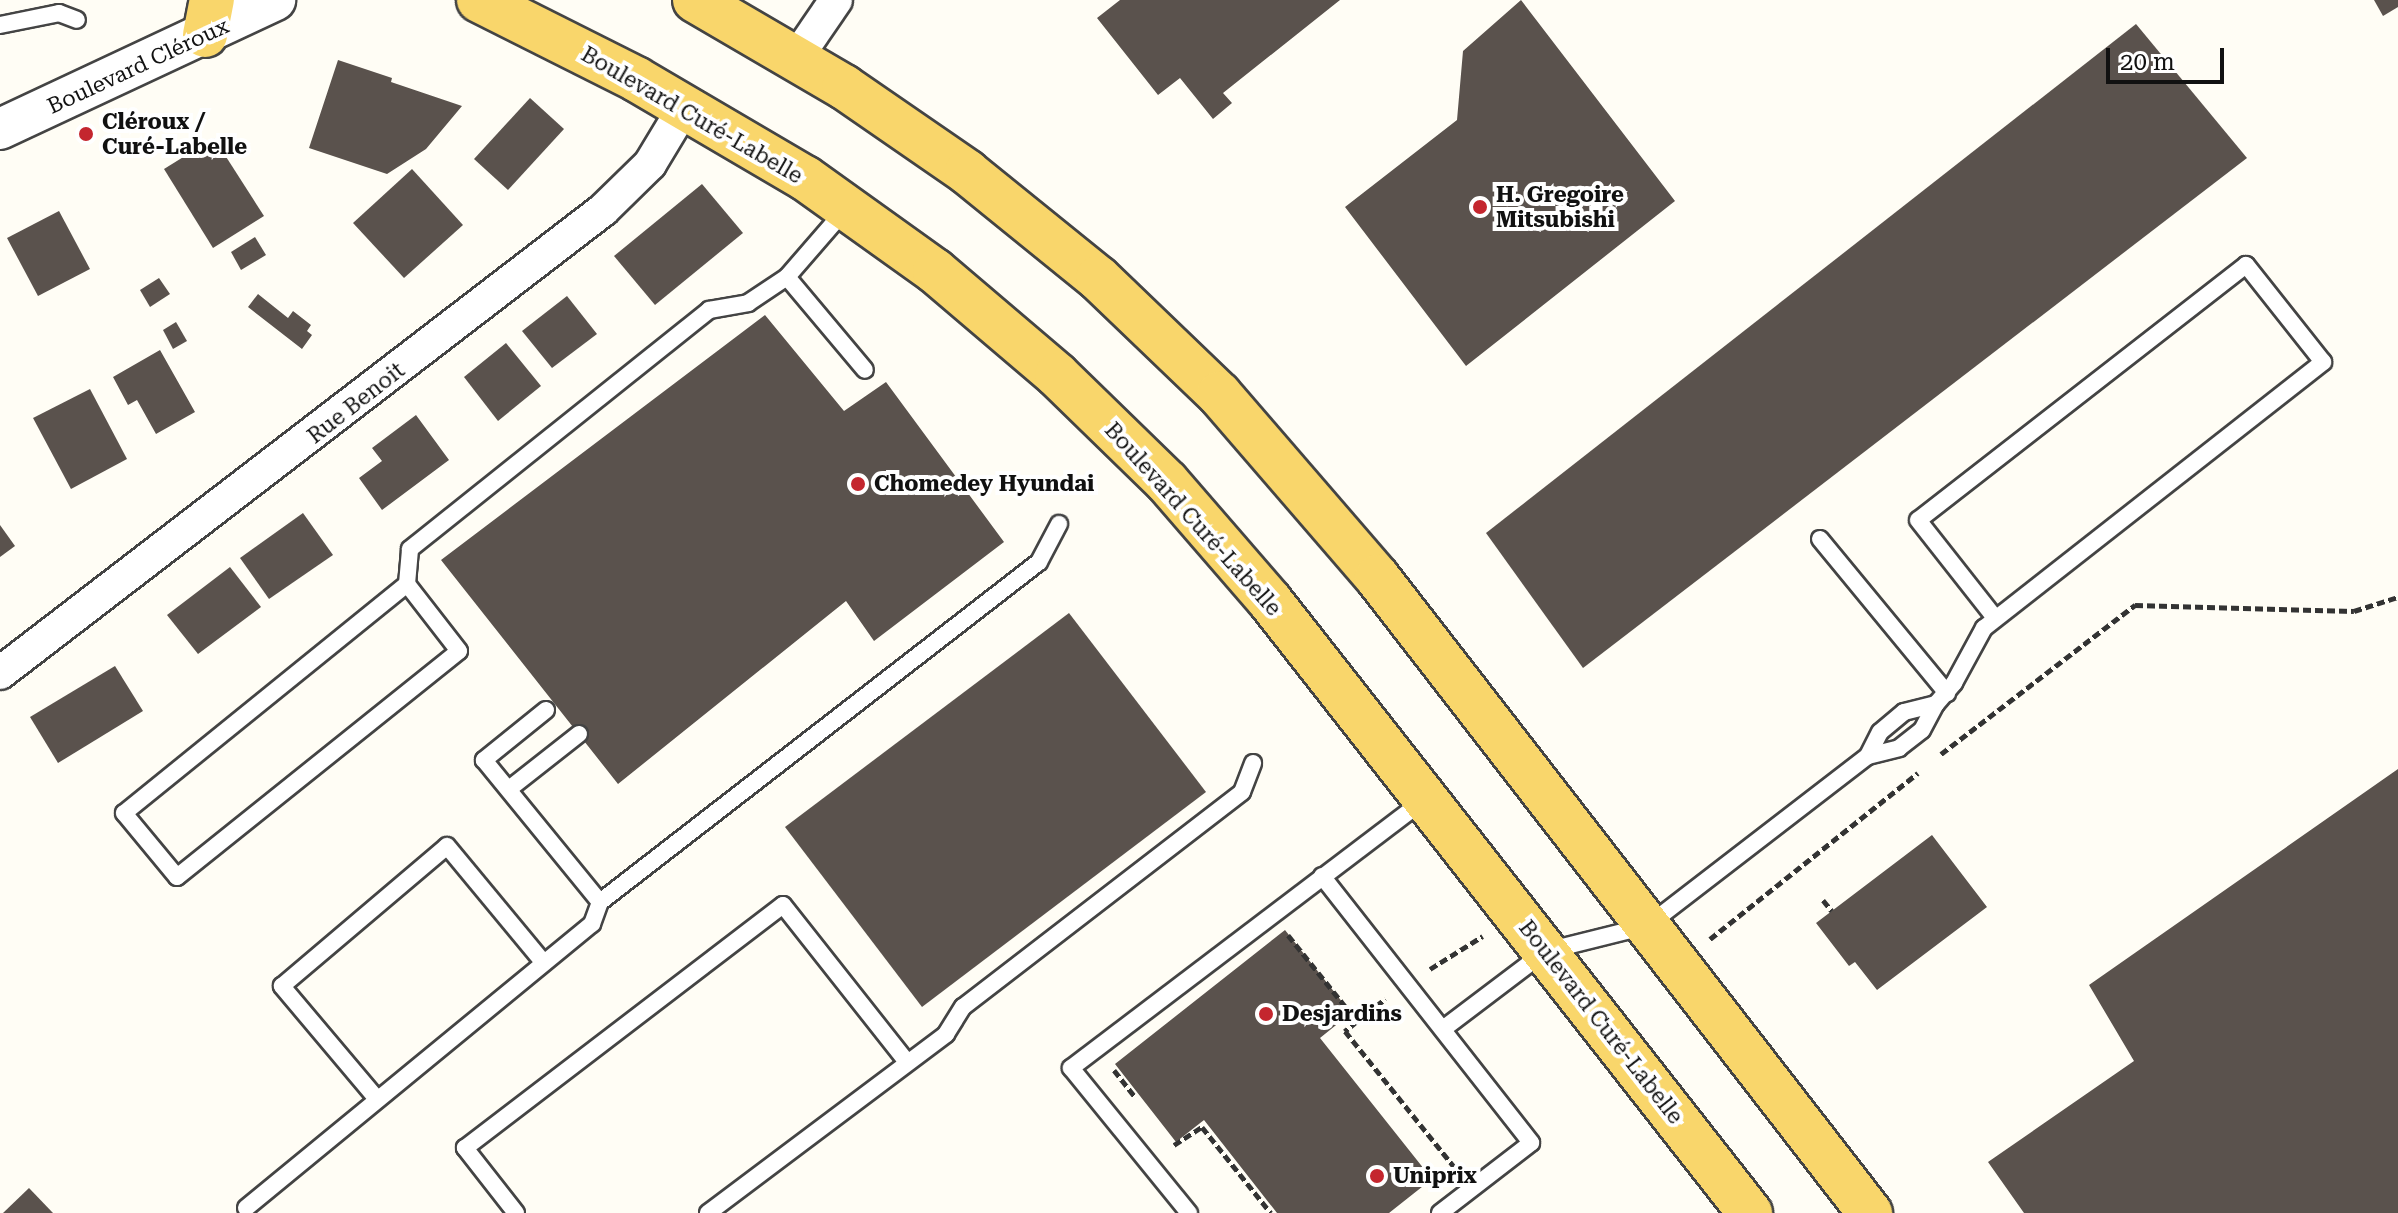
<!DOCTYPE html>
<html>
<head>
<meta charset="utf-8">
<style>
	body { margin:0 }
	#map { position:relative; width:2398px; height:1213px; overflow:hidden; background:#fffdf5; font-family:"Roboto Serif",serif }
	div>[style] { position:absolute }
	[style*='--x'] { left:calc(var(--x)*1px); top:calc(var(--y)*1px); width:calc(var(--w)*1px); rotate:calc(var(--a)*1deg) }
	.building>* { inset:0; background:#5a524d }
	.path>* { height:5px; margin-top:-2.5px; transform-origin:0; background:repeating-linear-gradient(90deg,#333 0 8px,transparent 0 12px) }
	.roads { filter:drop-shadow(2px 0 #444) drop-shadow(-2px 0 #444) drop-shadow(0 2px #444) drop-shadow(0 -2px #444) }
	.service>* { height:16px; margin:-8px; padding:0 8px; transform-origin:8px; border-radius:8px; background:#fff }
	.minor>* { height:32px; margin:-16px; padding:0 16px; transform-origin:16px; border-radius:16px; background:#fff }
	.tertiary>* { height:40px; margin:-20px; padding:0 20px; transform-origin:20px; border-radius:20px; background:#fff }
	.primary>* { height:44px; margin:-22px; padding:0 22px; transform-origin:22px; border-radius:22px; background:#f9d66b }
	.dots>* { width:22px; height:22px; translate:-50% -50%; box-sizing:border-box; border:4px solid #fff; border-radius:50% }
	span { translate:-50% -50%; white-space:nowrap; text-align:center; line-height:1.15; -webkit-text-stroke:8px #fff; paint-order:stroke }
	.street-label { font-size:22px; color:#111 }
	.poi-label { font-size:22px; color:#111; font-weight:700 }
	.left { translate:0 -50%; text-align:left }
	.scale { position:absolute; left:2106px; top:48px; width:118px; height:36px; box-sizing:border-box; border:4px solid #111; border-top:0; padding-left:10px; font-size:24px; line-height:28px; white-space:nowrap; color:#111; -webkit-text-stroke:6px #fff; paint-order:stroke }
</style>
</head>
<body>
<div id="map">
	<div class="building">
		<i style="clip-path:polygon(1120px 0,1340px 0,1223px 93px,1232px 103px,1213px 119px,1180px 78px,1158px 95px,1097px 18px)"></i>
		<i style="clip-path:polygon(1521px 0,1675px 201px,1466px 366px,1345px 207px,1457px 120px,1463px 51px)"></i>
		<i style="clip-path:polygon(2374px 0,2398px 0,2398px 7px,2383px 16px)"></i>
		<i style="clip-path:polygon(2136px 24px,2247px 158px,1583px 668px,1486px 533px)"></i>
		<i style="clip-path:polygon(338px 60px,392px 78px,391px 82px,462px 106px,426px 149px,387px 174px,309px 148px)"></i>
		<i style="clip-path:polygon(530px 98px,564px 129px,508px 190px,474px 159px)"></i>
		<i style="clip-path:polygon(214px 138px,264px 216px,213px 248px,164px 169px)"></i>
		<i style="clip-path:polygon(412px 169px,463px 225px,404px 278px,353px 223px)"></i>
		<i style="clip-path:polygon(702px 184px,743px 233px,655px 305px,614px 256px)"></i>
		<i style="clip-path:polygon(59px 211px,90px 269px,38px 296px,7px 238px)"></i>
		<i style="clip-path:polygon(255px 237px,266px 255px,241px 270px,231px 252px)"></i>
		<i style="clip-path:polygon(159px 278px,170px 294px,150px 307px,140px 290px)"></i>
		<i style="clip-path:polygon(258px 294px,288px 318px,293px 311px,311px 325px,307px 331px,312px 335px,302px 349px,248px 307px)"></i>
		<i style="clip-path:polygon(567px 296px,597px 334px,552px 368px,522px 331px)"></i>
		<i style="clip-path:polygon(765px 315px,844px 411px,886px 382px,1004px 542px,874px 641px,846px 601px,618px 784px,441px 560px)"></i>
		<i style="clip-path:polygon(176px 322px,187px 341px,173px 349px,163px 330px)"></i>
		<i style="clip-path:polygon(506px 343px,541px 386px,498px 421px,464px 377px)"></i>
		<i style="clip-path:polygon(160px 350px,195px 412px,156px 434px,137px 400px,128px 405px,113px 377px)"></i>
		<i style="clip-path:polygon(90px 389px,127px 459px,71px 489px,33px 418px)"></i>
		<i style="clip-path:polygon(416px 415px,449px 460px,382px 510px,359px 478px,382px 461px,372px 448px)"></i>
		<i style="clip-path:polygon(303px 513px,333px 555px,269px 599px,240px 558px)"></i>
		<i style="clip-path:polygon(0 525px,15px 546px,0 557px)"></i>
		<i style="clip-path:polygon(230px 567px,261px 607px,198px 654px,167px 615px)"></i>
		<i style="clip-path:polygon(1069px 613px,1206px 792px,922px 1007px,785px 827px)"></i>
		<i style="clip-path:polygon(115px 666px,143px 711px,58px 763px,30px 717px)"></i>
		<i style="clip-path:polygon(2398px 769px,2398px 1213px,2024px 1213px,1988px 1162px,2134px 1061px,2089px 985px)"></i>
		<i style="clip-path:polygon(1932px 835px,1987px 907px,1877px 990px,1855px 962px,1849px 966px,1816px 923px)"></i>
		<i style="clip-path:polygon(1285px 930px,1351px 1013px,1320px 1038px,1432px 1179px,1389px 1213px,1277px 1213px,1204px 1120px,1176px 1142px,1115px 1064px)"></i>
		<i style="clip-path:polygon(29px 1188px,53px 1213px,3px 1213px)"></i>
	</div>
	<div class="path">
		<i style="--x:1941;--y:754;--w:245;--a:-37.5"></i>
		<i style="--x:2135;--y:605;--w:219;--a:1.6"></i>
		<i style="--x:2354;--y:611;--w:46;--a:-17.7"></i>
		<i style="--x:1823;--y:900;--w:14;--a:51"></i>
		<i style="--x:1288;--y:935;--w:110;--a:51.3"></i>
		<i style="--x:1357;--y:1021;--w:16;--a:140"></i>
		<i style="--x:1345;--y:1031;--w:177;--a:51.2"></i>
		<i style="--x:1710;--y:939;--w:266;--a:-38.6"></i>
		<i style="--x:1430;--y:969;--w:62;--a:-31.9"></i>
		<i style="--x:1357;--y:1021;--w:36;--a:-38"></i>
		<i style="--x:1114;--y:1070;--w:34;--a:52"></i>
		<i style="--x:1174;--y:1145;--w:33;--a:-33"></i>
		<i style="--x:1202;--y:1127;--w:110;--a:51.3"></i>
	</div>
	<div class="roads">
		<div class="service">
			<i style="--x:0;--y:25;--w:60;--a:-11.5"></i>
			<i style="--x:59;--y:13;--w:19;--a:21"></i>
			<i style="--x:845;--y:210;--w:89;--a:130.9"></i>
			<i style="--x:787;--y:277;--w:121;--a:50"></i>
			<i style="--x:1820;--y:539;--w:200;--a:50.5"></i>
			<i style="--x:407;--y:584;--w:364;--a:141"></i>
			<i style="--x:124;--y:813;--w:83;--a:50.4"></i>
			<i style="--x:177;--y:877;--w:361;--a:-38.7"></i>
			<i style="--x:459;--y:651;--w:85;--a:-127.8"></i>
			<i style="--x:407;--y:584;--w:35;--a:-85"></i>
			<i style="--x:410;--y:549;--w:383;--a:-38.6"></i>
			<i style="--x:709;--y:310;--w:40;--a:-10"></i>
			<i style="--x:748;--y:303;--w:47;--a:-33.7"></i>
			<i style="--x:1936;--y:704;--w:28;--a:-49"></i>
			<i style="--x:1954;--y:683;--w:63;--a:-61.4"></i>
			<i style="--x:1984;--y:628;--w:431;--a:-38.1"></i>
			<i style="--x:2323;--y:362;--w:124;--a:-128.4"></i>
			<i style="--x:2246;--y:265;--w:415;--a:142.1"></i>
			<i style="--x:1918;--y:520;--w:125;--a:51.8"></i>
			<i style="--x:546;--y:710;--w:80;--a:141.1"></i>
			<i style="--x:484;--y:760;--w:183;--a:50.8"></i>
			<i style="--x:509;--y:789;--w:89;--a:-38.2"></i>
			<i style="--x:1322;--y:876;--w:339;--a:51.9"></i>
			<i style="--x:1531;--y:1143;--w:115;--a:142.4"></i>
			<i style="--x:1443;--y:1029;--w:129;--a:-37.1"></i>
			<i style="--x:1546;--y:951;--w:104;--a:-13.9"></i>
			<i style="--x:1647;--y:926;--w:279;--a:-37.6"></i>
			<i style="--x:1868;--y:756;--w:32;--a:-14"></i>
			<i style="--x:1899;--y:748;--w:29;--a:-38"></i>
			<i style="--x:1922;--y:730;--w:30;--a:-62"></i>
			<i style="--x:1936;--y:704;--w:33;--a:166"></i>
			<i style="--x:1904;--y:712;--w:31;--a:140"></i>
			<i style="--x:1880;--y:732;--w:27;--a:117"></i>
			<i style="--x:377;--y:1099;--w:148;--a:-130.1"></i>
			<i style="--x:282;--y:986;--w:216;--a:-40.3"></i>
			<i style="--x:447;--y:846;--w:149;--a:50.4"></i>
			<i style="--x:246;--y:1208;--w:448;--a:-39.4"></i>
			<i style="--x:592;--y:924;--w:23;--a:-70"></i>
			<i style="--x:600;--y:902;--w:555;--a:-37.76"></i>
			<i style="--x:1039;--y:562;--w:43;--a:-62.2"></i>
			<i style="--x:516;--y:1213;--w:83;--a:-128.1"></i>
			<i style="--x:465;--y:1148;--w:400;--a:-37.4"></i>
			<i style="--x:783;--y:905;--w:200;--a:51.7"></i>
			<i style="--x:708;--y:1213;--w:298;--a:-36.9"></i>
			<i style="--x:946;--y:1034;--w:32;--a:-58"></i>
			<i style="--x:963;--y:1007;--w:352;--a:-37.6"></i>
			<i style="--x:1242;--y:792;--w:31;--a:-69"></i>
			<i style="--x:1189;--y:1213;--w:187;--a:-129.1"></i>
			<i style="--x:1071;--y:1068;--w:443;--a:-37.2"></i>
		</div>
		<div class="minor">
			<i style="--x:797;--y:57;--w:69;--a:-55.6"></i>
			<i style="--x:0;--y:673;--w:760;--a:-37.52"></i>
			<i style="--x:603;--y:210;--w:66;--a:-44.4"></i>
			<i style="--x:650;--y:164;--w:68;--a:-58.9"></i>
		</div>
		<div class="tertiary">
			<i style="--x:0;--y:129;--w:304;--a:-25.1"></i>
		</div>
		<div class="primary">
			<i style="--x:479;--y:0;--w:176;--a:26.7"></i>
			<i style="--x:636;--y:79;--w:196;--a:30.4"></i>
			<i style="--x:805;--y:178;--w:160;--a:35.6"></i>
			<i style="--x:935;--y:271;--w:160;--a:40.4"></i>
			<i style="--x:1057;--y:375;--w:153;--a:44.2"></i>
			<i style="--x:1167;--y:482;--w:157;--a:49.1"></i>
			<i style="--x:1270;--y:601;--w:778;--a:51.89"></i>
			<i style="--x:695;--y:0;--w:173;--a:30.3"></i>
			<i style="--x:844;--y:87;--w:150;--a:34.6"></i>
			<i style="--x:967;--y:172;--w:169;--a:39"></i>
			<i style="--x:1098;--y:278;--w:168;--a:43.8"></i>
			<i style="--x:1219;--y:394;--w:242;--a:49.2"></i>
			<i style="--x:1377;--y:577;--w:805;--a:52.22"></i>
			<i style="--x:205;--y:35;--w:36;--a:-79"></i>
		</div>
	</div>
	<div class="dots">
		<i style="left:86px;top:134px;background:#c4262e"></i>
		<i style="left:1480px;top:207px;background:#c4262e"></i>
		<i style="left:858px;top:484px;background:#c4262e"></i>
		<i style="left:1266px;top:1014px;background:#c4262e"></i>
		<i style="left:1377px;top:1176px;background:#c4262e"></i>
	</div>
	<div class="street-label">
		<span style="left:138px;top:66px;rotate:-25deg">Boulevard Cléroux</span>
		<span style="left:692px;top:115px;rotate:30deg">Boulevard Curé-Labelle</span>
		<span style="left:356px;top:403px;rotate:-38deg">Rue Benoit</span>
		<span style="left:1193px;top:519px;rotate:48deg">Boulevard Curé-Labelle</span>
		<span style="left:1601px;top:1022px;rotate:52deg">Boulevard Curé-Labelle</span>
	</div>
	<div class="poi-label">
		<span class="left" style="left:102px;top:134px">Cléroux /<br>Curé-Labelle</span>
		<span class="left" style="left:1496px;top:207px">H. Gregoire<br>Mitsubishi</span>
		<span class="left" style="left:874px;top:484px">Chomedey Hyundai</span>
		<span class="left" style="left:1282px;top:1014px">Desjardins</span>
		<span class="left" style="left:1393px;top:1176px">Uniprix</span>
	</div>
	<div class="scale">20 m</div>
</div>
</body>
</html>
